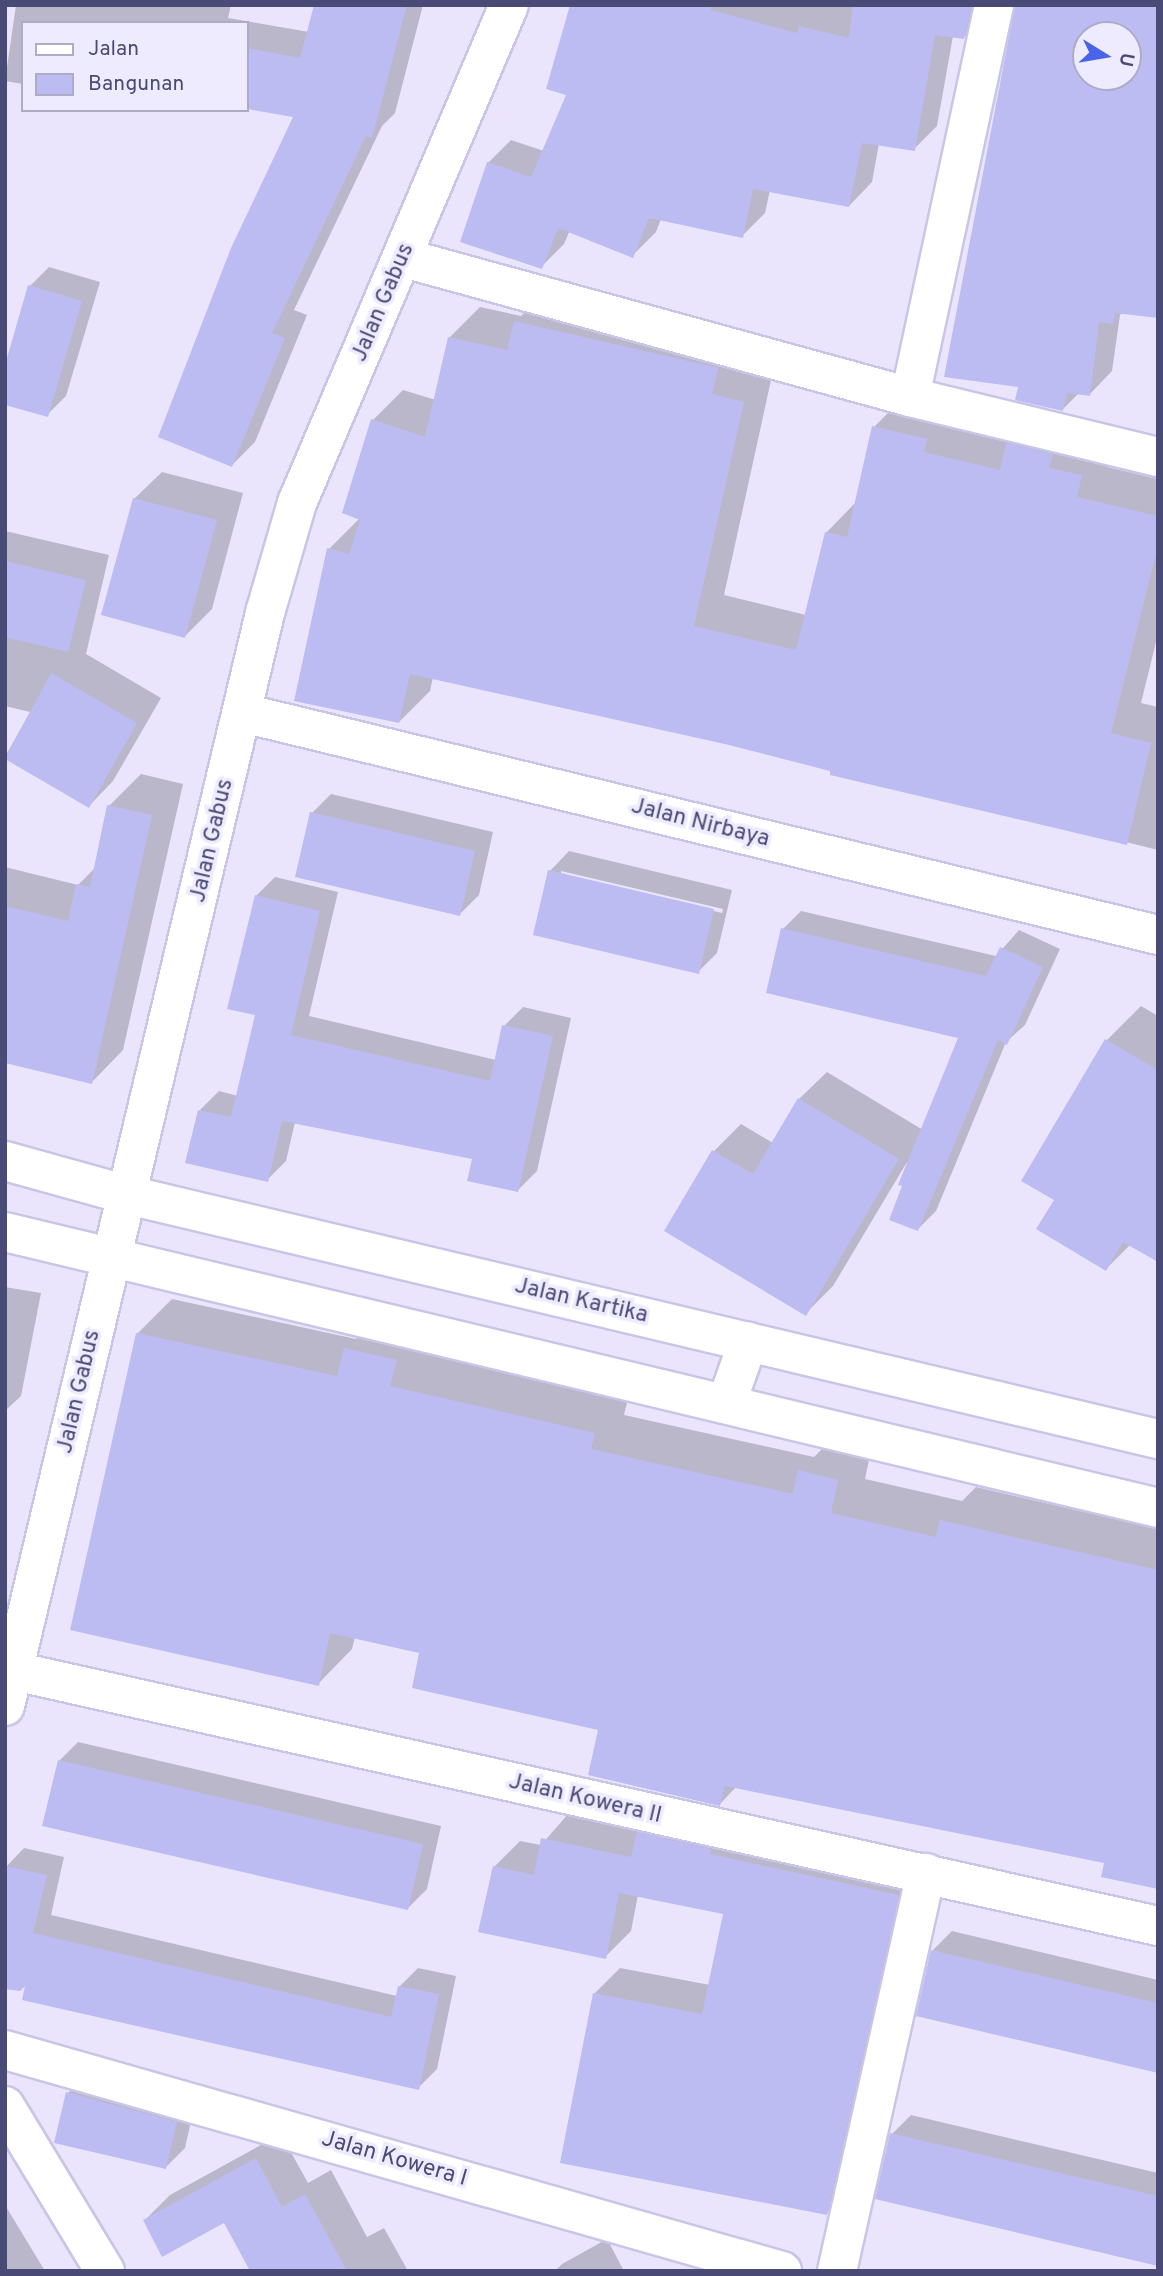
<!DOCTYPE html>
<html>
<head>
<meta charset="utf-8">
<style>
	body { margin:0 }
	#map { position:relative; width:1163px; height:2276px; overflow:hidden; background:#eae5fd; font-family:Overpass,sans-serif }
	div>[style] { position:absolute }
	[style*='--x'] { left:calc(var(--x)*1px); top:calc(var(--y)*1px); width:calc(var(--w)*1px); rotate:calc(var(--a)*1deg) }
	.shadow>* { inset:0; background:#0003 }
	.building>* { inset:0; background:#bcbcf2 }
	.roads { filter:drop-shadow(2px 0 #c8c5e6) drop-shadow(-2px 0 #c8c5e6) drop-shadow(0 2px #c8c5e6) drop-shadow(0 -2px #c8c5e6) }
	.minor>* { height:38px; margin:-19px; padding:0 19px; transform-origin:19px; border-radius:19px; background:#fff }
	span { translate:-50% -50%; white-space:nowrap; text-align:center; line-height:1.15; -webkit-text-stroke:7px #efebff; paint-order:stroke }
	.street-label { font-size:23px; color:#494b76 }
	.frame { position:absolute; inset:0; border:7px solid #494b76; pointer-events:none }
	.legend { position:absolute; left:21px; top:21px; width:228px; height:91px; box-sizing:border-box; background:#efebff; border:2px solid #adabc8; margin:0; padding:9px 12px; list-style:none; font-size:21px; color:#494b76 }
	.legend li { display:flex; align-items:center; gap:14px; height:35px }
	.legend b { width:35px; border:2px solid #adabc8 }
	.north { position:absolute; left:1072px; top:21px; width:70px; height:70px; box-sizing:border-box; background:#efebff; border:2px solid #adabc8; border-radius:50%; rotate:101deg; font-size:19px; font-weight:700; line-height:28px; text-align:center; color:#494b76 }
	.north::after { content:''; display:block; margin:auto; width:24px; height:32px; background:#4864e8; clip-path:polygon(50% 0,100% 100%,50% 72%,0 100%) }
</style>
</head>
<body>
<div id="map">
	<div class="shadow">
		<i style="clip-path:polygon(16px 5px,231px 5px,228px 18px,309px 32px,316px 5px,423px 5px,395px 113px,382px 126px,294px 310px,307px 315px,255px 442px,232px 465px,296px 116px,247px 107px,247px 23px,23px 23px,23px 84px,5px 81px)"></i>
		<i style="clip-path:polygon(572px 5px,989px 5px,987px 14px,964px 37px,953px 36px,937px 126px,914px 149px,879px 144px,872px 182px,849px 206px,770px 190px,765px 213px,742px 236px,661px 219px,656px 232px,632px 256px,570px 230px,564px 244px,541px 267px,488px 163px,511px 140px,544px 151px,568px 94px)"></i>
		<i style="clip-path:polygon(evenodd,1017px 5px,1158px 5px,1136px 299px,1120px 315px,1112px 371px,1089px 395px,1079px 393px,1062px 410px,1020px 385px,1017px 5px,1086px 35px,1128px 35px,1128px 77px,1086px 77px,1086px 35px)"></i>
		<i style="clip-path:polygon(49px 267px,100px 282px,66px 396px,47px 415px,30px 286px)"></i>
		<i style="clip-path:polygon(546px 291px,773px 371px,724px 595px,806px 615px,826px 533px,856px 502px,874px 427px,905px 396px,1112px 445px,1107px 467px,1158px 479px,1158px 634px,1141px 703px,1158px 707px,1158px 850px,730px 743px,433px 677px,430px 691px,399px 722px,329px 549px,360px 518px,373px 420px,403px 390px,436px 400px,450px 337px,480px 307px,521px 316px)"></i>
		<i style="clip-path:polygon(162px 472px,243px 493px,212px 609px,185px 636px,134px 499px)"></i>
		<i style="clip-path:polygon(5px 531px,109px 555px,86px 654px,161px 698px,113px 781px,89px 806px,5px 757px,30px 712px,5px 706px)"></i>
		<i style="clip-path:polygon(141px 774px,183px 784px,123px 1050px,92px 1082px,5px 989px,5px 867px,78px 885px,96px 867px,109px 806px)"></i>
		<i style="clip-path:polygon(331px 794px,493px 832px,479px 895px,460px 914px,312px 813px)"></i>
		<i style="clip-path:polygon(evenodd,569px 851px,732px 890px,717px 953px,698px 972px,550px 871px,569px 851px,561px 871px,723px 909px,722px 913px,561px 874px,561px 871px)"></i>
		<i style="clip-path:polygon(275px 877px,338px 892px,309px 1016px,496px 1060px,504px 1026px,523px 1007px,571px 1018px,537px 1171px,518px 1190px,474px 1158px,295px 1122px,286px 1161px,267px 1180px,200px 1110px,219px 1091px,238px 1096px,257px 1014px,256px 896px)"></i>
		<i style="clip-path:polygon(801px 911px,996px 956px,1019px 930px,1060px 949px,1025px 1025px,1006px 1042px,936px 1211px,918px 1229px,904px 1185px,907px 1162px,833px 1286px,805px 1314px,714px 1151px,741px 1124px,773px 1143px,799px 1099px,827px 1072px,923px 1130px,961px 1037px,783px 929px)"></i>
		<i style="clip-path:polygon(1141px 1006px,1158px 1016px,1158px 1260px,1131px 1244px,1106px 1269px,1056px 1199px,1107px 1040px)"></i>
		<i style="clip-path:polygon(5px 1287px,41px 1293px,21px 1396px,5px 1411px)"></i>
		<i style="clip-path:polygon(172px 1299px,356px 1339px,380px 1315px,430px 1326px,423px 1352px,628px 1399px,624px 1415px,814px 1457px,834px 1437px,872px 1445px,865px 1479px,962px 1501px,976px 1487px,1158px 1529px,1158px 1888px,1107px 1862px,737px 1786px,720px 1804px,600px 1729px,422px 1652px,355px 1637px,352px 1649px,318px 1684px,137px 1334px)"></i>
		<i style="clip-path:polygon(78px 1742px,441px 1826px,427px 1889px,408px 1908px,59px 1761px)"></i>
		<i style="clip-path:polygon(569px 1813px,924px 1869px,853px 2187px,826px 2213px,594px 1994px,620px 1968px,710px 1985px,725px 1913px,638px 1895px,631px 1931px,605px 1957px,494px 1867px,520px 1841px,541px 1845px)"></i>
		<i style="clip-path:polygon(24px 1848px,64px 1857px,51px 1915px,397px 1996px,399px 1987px,418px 1968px,456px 1976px,437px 2069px,418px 2088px,27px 1985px,6px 1867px)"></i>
		<i style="clip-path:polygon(952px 1931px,1158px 1980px,1158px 2072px,933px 1950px)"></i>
		<i style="clip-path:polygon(87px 2074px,195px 2103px,185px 2148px,166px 2167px,68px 2093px)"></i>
		<i style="clip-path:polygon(911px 2115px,1158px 2173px,1158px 2264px,892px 2134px)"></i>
		<i style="clip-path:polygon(281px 2134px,308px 2183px,331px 2170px,367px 2237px,384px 2228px,408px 2271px,252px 2271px,225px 2220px,145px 2220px,170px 2195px)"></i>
		<i style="clip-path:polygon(5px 2205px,45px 2271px,5px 2271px)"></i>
		<i style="clip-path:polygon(607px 2239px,624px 2271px,555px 2271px,562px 2264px)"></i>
	</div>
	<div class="building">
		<i style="clip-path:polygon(314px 5px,407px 5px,372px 138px,366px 136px,272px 333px,285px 338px,232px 467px,158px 437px,231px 248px,293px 117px,247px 109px,247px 48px,300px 58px)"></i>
		<i style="clip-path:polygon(570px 5px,711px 5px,711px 10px,797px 33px,799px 26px,849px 38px,853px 5px,972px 5px,964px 39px,935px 35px,915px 151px,862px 143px,849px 207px,753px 189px,743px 238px,649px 218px,633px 258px,558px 228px,542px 269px,460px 242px,487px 162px,531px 177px,566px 95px,546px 89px)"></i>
		<i style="clip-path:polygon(evenodd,1015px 5px,1158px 5px,1158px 318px,1115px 313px,1113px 324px,1099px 322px,1090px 396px,1067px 393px,1063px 411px,1015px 400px,1018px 387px,944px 377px,1015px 5px,1086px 35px,1128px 35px,1128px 77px,1086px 77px,1086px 35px)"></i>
		<i style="clip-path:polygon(28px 285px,82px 301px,48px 417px,5px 405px,5px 365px)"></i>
		<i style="clip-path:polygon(514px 321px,718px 368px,712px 394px,744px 402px,694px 626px,796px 650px,825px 532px,847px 537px,872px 426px,927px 439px,924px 452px,1000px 470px,1006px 443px,1053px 454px,1049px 468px,1082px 475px,1077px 497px,1158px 516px,1158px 546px,1111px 733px,1151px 743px,1127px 845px,830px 775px,830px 771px,729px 745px,410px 674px,399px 723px,294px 701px,327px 548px,349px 554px,360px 520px,342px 513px,371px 419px,425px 437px,448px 337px,507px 350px)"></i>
		<i style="clip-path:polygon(133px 498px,217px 520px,185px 638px,101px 615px)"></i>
		<i style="clip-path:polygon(5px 561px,86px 580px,68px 652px,5px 637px)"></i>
		<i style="clip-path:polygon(51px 673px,137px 723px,89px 808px,5px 759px)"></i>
		<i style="clip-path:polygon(107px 805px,152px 815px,92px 1084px,5px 1063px,5px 906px,68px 921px,76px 884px,90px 887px)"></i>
		<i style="clip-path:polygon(310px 812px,475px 851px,460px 916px,295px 877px)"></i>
		<i style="clip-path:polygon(548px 870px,714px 909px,699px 974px,533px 935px)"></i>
		<i style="clip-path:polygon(255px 895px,320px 911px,291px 1035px,490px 1081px,502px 1025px,553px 1036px,518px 1192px,467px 1181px,472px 1159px,282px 1121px,268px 1182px,185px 1163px,198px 1110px,231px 1117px,255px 1015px,227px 1009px)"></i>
		<i style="clip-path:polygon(781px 928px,986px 976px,1000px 947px,1043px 967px,1007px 1045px,998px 1040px,918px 1231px,889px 1220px,902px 1186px,898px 1185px,958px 1038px,766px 993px)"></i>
		<i style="clip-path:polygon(1105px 1039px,1158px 1070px,1158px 1262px,1123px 1242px,1106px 1271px,1036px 1229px,1054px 1200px,1021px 1181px)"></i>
		<i style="clip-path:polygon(798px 1098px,899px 1159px,806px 1316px,664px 1231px,712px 1150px,753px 1174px)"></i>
		<i style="clip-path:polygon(136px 1333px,337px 1376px,344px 1348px,397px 1360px,390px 1386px,595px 1433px,591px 1449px,793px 1494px,798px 1470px,838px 1480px,831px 1513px,936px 1537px,940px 1520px,1158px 1570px,1158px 1889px,1101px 1877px,1104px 1863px,725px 1786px,720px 1806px,588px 1775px,598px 1730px,412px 1688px,419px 1653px,330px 1633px,319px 1686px,70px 1630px)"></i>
		<i style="clip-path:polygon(58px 1760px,423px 1844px,408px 1910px,42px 1826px)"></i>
		<i style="clip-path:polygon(637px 1832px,711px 1849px,710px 1854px,899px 1895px,827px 2215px,560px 2163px,593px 1993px,702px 2014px,723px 1914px,619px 1893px,606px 1959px,478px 1932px,493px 1866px,534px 1875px,541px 1838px,631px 1857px)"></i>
		<i style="clip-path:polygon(5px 1866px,47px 1875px,33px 1933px,391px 2017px,398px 1986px,439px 1994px,419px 2090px,22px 2000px,25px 1986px,20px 1991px,5px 1989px)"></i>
		<i style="clip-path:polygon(931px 1950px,1158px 2003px,1158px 2073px,916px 2016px)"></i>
		<i style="clip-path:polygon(66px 2092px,177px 2122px,166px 2169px,54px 2143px)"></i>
		<i style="clip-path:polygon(890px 2133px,1158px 2196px,1158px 2266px,875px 2199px)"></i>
		<i style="clip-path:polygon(256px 2158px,282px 2207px,305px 2194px,347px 2271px,250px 2271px,224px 2223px,162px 2257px,143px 2220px)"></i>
	</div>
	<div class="roads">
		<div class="minor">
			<i style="--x:404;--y:258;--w:525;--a:15.36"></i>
			<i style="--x:910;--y:397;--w:255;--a:13.6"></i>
			<i style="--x:910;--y:397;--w:401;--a:-77.9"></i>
			<i style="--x:243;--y:713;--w:942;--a:13.64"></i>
			<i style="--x:5;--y:1161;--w:128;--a:15.5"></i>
			<i style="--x:128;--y:1195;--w:1059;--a:13.33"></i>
			<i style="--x:5;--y:1232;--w:1186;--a:13.46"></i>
			<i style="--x:727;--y:1402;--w:64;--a:-70.7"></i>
			<i style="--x:14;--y:1671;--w:1172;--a:12.57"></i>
			<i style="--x:5;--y:1706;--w:1123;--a:-76.62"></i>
			<i style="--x:265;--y:613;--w:115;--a:-73.8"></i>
			<i style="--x:297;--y:503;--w:541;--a:-66.94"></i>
			<i style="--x:5;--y:2050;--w:808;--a:15.88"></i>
			<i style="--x:5;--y:2106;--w:193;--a:58.8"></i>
			<i style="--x:837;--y:2271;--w:408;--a:-77.4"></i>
		</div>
	</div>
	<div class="street-label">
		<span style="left:384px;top:303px;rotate:-67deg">Jalan Gabus</span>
		<span style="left:700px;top:824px;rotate:14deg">Jalan Nirbaya</span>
		<span style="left:213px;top:841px;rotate:-77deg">Jalan Gabus</span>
		<span style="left:581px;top:1302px;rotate:13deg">Jalan Kartika</span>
		<span style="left:80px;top:1392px;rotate:-77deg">Jalan Gabus</span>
		<span style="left:585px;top:1800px;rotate:13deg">Jalan Kowera II</span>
		<span style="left:394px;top:2160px;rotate:16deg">Jalan Kowera I</span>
	</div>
	<div class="frame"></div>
	<ul class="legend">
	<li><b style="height:9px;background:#fff"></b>Jalan</li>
	<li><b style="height:19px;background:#bcbcf2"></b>Bangunan</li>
	</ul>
	<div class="north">U</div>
</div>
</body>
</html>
